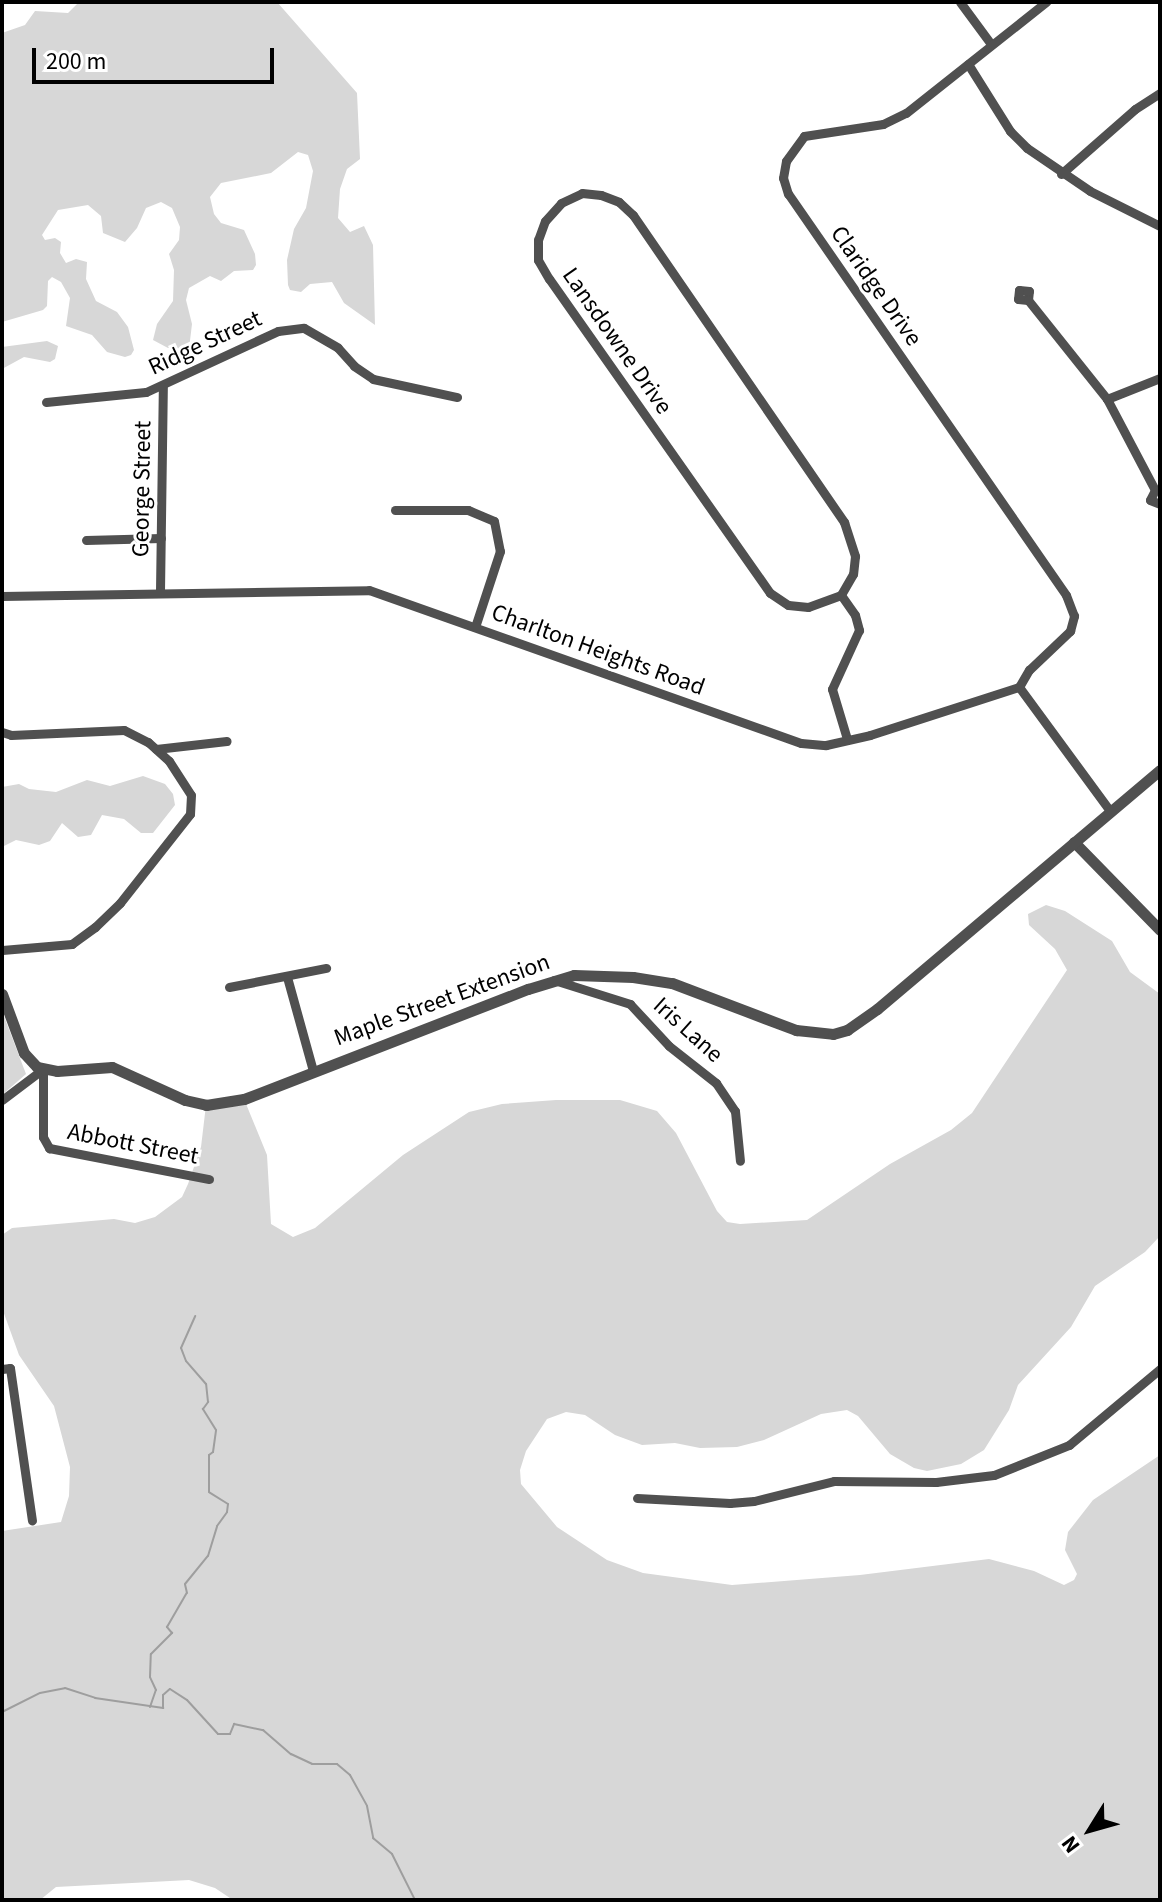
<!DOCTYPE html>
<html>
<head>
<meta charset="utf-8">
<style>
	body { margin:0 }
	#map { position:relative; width:1162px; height:1902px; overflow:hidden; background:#fff; font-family:"Source Sans 3",sans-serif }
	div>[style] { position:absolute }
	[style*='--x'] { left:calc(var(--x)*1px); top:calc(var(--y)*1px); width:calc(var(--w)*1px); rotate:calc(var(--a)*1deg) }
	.green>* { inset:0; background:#d7d7d7 }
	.stream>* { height:2px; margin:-1px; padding:0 1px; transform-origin:1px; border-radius:1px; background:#9e9e9e }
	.minor>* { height:9px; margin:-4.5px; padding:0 4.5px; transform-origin:4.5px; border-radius:4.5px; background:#505050 }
	.tertiary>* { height:11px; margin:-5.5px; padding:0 5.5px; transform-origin:5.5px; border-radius:5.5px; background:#505050 }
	span { translate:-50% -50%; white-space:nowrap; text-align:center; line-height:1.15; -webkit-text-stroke:6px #fff; paint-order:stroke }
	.street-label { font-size:24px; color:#000 }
	.frame { position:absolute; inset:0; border:4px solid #000; pointer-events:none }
	.north { position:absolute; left:1050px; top:1790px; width:80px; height:80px; -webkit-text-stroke:6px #fff; paint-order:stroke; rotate:233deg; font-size:22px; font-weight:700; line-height:32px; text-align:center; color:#000 }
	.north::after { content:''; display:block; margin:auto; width:28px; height:36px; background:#000; clip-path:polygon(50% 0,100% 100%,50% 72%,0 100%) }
	.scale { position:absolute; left:32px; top:48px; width:242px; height:36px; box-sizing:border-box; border:4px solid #000; border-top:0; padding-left:10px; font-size:24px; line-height:28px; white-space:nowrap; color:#000; -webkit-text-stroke:6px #fff; paint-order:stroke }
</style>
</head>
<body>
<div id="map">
	<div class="green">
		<i style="clip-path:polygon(79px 2px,277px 2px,357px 93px,360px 159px,347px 169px,340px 189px,338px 218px,350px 232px,364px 226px,373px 245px,375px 325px,344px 303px,332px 282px,310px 284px,301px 292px,290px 290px,288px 285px,287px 260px,294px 229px,306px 208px,313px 171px,308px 155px,298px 152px,271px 173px,221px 183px,210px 197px,214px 214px,221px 223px,244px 230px,255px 254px,256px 265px,253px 270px,234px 271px,221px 281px,210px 276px,189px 288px,186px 300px,192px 324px,189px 349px,168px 348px,153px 340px,157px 324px,173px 301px,174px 270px,169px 254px,179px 240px,180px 227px,172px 208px,161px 202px,146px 208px,137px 228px,125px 242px,103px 233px,101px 216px,88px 205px,58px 210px,42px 235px,45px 240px,55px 238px,61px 242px,60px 253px,66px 263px,76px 259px,87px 262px,86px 279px,96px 301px,117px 312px,128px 327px,134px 350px,131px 355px,125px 357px,107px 352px,92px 335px,66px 326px,70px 298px,61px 282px,52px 277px,48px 281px,47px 306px,43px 310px,2px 322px,2px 33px,25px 25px,35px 11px,68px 13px)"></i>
		<i style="clip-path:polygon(47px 341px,58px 346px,55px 359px,50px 362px,24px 357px,2px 369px,2px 347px)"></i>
		<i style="clip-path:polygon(143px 776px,165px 784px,173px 794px,175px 805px,153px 833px,141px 833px,124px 819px,102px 815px,91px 835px,78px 837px,62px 823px,50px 841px,39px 845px,16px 840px,2px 847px,2px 787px,19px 784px,29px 789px,56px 792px,87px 780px,110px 786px)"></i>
		<i style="clip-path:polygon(1046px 905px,1065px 911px,1112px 941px,1130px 972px,1160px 994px,1160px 1236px,1145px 1252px,1095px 1286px,1071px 1327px,1018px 1385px,1009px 1410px,984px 1450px,961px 1464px,927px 1471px,914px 1468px,890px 1454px,858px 1416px,847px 1410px,821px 1414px,764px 1440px,737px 1447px,700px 1448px,675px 1443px,642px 1445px,615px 1435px,585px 1415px,566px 1412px,547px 1419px,526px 1451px,520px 1470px,521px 1484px,557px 1527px,607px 1560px,643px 1573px,732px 1585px,860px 1575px,989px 1559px,1034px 1571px,1064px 1585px,1074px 1580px,1077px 1574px,1065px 1550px,1068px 1532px,1093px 1500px,1160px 1455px,1160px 1900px,233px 1900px,215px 1888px,189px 1880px,56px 1887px,40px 1900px,2px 1900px,2px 1531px,61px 1522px,69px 1496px,70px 1467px,54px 1406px,19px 1355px,2px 1308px,2px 1235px,12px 1228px,114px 1219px,135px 1223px,155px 1217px,182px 1197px,188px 1184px,201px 1147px,206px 1105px,244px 1099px,267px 1155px,271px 1224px,293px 1237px,315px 1228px,403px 1155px,469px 1112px,502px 1104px,556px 1100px,620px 1100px,657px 1111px,676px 1133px,717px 1211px,727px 1222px,740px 1224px,807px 1220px,890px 1164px,951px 1130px,972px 1113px,1067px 970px,1055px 949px,1029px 925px,1028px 914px)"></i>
		<i style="clip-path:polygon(2px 1011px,26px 1074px,2px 1095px)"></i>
	</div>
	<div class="stream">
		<i style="--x:150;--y:1707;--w:18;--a:-71"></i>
		<i style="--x:156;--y:1690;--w:14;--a:-115"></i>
		<i style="--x:150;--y:1677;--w:23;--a:-88"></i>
		<i style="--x:151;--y:1654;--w:30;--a:-45"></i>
		<i style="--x:172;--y:1633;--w:8;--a:-130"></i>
		<i style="--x:167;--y:1627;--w:39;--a:-60"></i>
		<i style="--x:187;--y:1593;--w:9;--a:-103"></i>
		<i style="--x:185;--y:1584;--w:36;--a:-51"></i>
		<i style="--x:208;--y:1556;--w:31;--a:-73"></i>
		<i style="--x:217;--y:1526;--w:17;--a:-54"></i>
		<i style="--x:227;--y:1512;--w:8;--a:-83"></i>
		<i style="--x:228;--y:1504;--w:22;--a:-148"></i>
		<i style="--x:209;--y:1492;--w:37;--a:-90"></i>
		<i style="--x:209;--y:1455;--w:5;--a:-37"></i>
		<i style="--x:213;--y:1452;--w:22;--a:-82"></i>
		<i style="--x:216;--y:1430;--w:25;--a:-122"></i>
		<i style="--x:203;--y:1409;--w:9;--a:-54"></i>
		<i style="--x:208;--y:1402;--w:18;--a:-96"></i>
		<i style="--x:206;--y:1384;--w:30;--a:-131"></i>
		<i style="--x:186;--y:1361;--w:14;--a:-111"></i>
		<i style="--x:181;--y:1348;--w:35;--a:-66"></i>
		<i style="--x:2;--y:1712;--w:42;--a:-26.6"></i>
		<i style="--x:40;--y:1693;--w:25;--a:-11"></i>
		<i style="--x:65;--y:1688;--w:32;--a:18"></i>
		<i style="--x:95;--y:1698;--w:69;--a:8.4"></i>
		<i style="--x:163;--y:1708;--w:13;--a:-90"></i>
		<i style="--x:163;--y:1695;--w:9;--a:-41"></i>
		<i style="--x:170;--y:1689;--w:20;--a:33"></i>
		<i style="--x:187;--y:1700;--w:46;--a:47.6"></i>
		<i style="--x:218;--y:1734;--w:12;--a:0"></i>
		<i style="--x:230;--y:1734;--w:11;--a:-68"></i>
		<i style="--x:234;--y:1724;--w:30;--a:12"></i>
		<i style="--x:263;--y:1730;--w:37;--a:41"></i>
		<i style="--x:291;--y:1754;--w:23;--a:25"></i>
		<i style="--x:312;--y:1764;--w:25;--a:0"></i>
		<i style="--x:337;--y:1764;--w:17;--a:40"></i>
		<i style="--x:350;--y:1775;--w:35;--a:61"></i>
		<i style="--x:367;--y:1806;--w:33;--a:79"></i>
		<i style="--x:373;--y:1838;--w:25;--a:40"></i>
		<i style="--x:392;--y:1854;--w:51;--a:63.4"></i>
	</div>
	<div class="minor">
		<i style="--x:960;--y:2;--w:52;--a:53.6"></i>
		<i style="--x:968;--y:64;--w:79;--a:57.9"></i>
		<i style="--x:1010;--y:131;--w:24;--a:45"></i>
		<i style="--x:1027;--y:148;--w:76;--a:34.3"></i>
		<i style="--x:1090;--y:191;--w:78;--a:26.6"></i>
		<i style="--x:1061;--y:174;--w:98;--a:-41.3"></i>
		<i style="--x:1135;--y:109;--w:30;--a:-33"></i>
		<i style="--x:582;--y:193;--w:19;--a:6"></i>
		<i style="--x:601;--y:195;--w:19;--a:21"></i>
		<i style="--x:619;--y:202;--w:19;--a:43"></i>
		<i style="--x:633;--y:215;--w:373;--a:55.5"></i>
		<i style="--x:844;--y:522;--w:36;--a:72"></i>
		<i style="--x:855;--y:556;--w:18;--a:96"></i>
		<i style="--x:853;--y:574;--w:24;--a:120"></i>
		<i style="--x:841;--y:595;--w:35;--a:160"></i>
		<i style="--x:808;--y:607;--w:20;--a:-174"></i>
		<i style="--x:788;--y:605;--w:22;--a:-146"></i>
		<i style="--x:770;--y:593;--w:384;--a:-125.1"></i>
		<i style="--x:549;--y:279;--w:22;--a:-120"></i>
		<i style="--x:538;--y:260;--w:20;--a:-90"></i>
		<i style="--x:538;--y:240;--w:20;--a:-70"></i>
		<i style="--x:545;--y:221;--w:24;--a:-48"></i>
		<i style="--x:561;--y:203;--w:23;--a:-25"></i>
		<i style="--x:1028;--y:300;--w:9;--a:-84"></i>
		<i style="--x:1029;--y:291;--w:10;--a:-174"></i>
		<i style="--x:1019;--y:290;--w:9;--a:96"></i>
		<i style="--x:1018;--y:299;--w:10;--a:6"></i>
		<i style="--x:1028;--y:300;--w:127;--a:51.4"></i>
		<i style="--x:1107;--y:399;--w:103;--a:62.2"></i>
		<i style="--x:1107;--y:399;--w:57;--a:-21.6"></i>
		<i style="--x:46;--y:402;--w:100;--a:-5.7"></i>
		<i style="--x:146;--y:392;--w:145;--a:-24.8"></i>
		<i style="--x:278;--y:331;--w:26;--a:-7"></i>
		<i style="--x:304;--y:328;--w:39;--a:30"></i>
		<i style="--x:338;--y:348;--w:24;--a:48"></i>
		<i style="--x:354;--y:366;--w:23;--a:34"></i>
		<i style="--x:373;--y:379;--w:86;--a:12.1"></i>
		<i style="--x:1155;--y:490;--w:11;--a:117"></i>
		<i style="--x:1150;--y:500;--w:11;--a:22"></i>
		<i style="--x:395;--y:510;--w:73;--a:0"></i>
		<i style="--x:468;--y:510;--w:28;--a:23"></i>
		<i style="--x:494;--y:521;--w:31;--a:79"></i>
		<i style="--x:500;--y:551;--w:80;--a:108.2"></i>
		<i style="--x:86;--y:540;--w:75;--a:-1.5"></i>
		<i style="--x:160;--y:591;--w:204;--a:-89.2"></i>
		<i style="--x:841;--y:595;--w:24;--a:55"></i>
		<i style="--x:855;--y:615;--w:16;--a:75"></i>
		<i style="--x:859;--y:630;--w:65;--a:114.6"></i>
		<i style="--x:832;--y:689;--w:52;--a:73.3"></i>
		<i style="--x:2;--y:596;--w:367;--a:-0.9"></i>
		<i style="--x:369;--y:590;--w:458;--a:19.5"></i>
		<i style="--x:801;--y:743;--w:25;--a:5"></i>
		<i style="--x:826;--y:745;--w:45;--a:-12.8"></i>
		<i style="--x:870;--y:735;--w:157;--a:-17.9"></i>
		<i style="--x:1019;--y:687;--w:154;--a:53.7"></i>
		<i style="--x:1019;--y:687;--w:20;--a:-60"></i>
		<i style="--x:1029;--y:670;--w:57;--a:-43.6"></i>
		<i style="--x:1070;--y:631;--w:16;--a:-75"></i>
		<i style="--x:1074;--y:616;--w:22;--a:-111"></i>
		<i style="--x:1066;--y:595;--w:488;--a:-124.7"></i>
		<i style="--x:788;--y:194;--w:17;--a:-107"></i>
		<i style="--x:783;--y:178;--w:17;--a:-80"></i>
		<i style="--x:786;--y:161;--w:31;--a:-54"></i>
		<i style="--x:804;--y:136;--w:80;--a:-8.6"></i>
		<i style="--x:883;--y:124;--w:25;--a:-26"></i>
		<i style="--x:906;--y:113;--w:179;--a:-38.4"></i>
		<i style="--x:2;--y:732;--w:9;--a:18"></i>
		<i style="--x:11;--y:735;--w:113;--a:-2.5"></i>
		<i style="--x:124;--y:730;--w:27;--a:27"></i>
		<i style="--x:148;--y:742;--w:28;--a:42"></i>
		<i style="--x:169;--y:761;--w:40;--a:57.1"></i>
		<i style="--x:191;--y:795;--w:19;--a:93"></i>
		<i style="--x:190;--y:814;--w:113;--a:128.2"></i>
		<i style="--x:120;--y:903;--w:35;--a:136"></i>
		<i style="--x:95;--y:927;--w:29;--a:144"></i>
		<i style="--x:72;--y:944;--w:70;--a:175.1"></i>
		<i style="--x:156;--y:749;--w:71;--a:-6.4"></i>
		<i style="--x:287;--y:977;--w:98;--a:74.5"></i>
		<i style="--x:554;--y:980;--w:80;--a:17.5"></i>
		<i style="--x:630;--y:1004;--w:57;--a:47.1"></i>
		<i style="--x:669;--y:1046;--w:60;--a:38.2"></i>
		<i style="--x:716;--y:1083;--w:34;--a:56"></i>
		<i style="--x:735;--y:1111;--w:50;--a:84.3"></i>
		<i style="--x:229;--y:987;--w:99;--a:-11.1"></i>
		<i style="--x:43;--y:1069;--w:68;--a:90"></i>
		<i style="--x:43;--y:1137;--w:13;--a:61"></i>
		<i style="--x:49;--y:1148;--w:163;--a:11"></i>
		<i style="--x:2;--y:1100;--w:51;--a:-37.1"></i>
		<i style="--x:2;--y:1369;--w:8;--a:-7"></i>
		<i style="--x:10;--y:1368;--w:154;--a:81.8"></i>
		<i style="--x:637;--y:1498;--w:93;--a:3.1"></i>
		<i style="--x:730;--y:1503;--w:24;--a:-5"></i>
		<i style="--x:754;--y:1501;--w:82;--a:-14"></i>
		<i style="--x:834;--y:1481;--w:102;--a:0.6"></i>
		<i style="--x:936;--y:1482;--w:58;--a:-6.9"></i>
		<i style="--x:994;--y:1475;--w:81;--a:-21.8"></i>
		<i style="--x:1069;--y:1445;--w:119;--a:-39.9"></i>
	</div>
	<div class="tertiary">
		<i style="--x:1074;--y:842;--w:123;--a:45.7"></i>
		<i style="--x:2;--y:994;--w:63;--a:69.6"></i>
		<i style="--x:24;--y:1053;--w:19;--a:47"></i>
		<i style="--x:37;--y:1067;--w:20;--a:11"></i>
		<i style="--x:57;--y:1071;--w:55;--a:-4.2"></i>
		<i style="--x:112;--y:1067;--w:80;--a:24.3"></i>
		<i style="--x:185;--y:1100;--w:22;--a:13"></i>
		<i style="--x:206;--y:1105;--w:38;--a:-9"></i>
		<i style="--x:244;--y:1099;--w:305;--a:-21.2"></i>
		<i style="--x:528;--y:989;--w:48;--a:-16.9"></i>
		<i style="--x:574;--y:975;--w:59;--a:1.9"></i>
		<i style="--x:633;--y:977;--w:39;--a:9"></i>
		<i style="--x:672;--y:983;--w:133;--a:20.8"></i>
		<i style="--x:796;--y:1030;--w:37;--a:6"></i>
		<i style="--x:833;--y:1034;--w:15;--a:-16"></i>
		<i style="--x:847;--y:1030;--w:37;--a:-35"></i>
		<i style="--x:877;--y:1009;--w:370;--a:-40.2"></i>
	</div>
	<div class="street-label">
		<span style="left:876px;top:286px;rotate:55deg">Claridge Drive</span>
		<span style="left:617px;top:341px;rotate:55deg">Lansdowne Drive</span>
		<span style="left:205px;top:343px;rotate:-25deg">Ridge Street</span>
		<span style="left:142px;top:489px;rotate:-89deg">George Street</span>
		<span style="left:598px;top:650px;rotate:20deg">Charlton Heights Road</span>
		<span style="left:442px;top:1000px;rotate:-20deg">Maple Street Extension</span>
		<span style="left:688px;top:1030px;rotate:42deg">Iris Lane</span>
		<span style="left:133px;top:1144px;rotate:11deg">Abbott Street</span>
	</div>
	<div class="frame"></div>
	<div class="north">N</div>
	<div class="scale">200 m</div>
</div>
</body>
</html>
